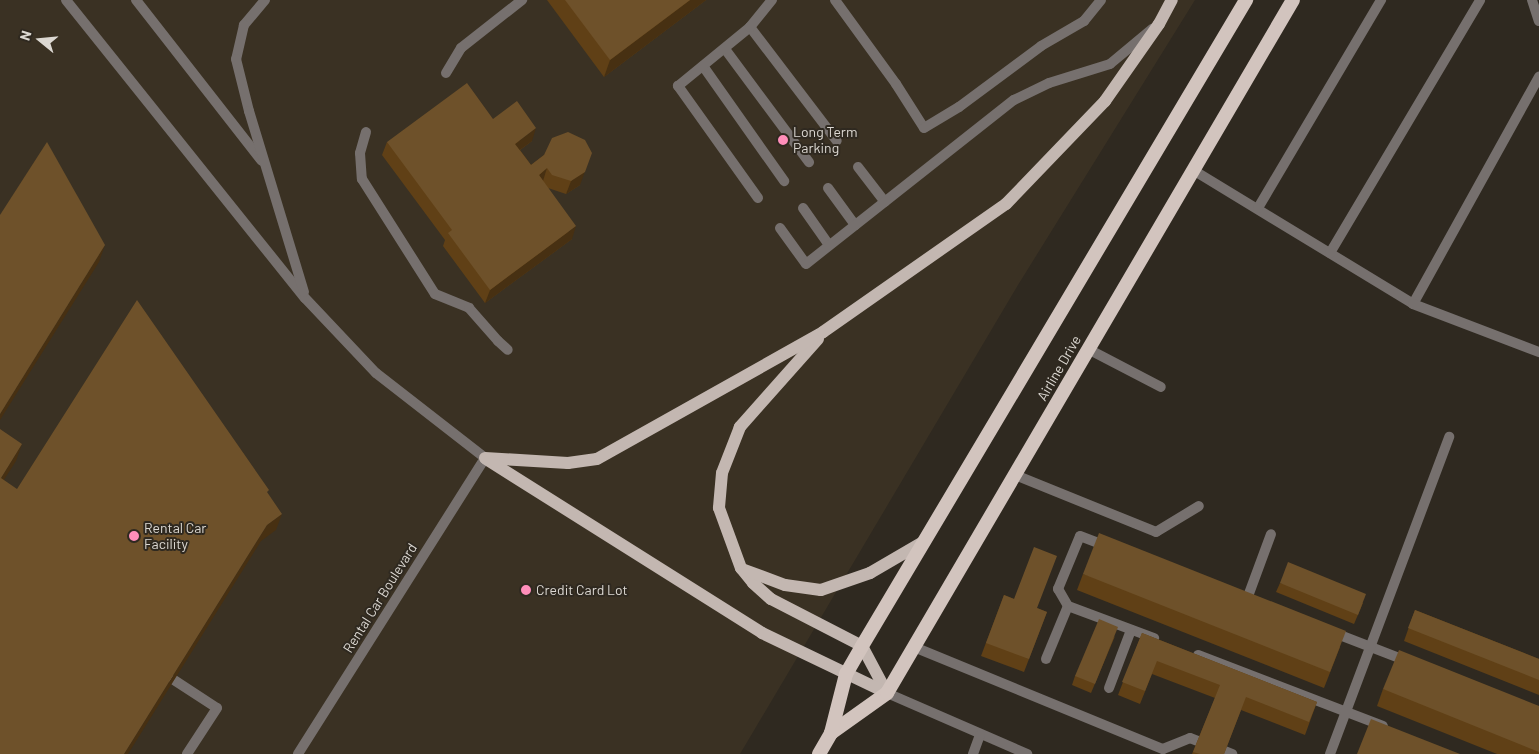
<!DOCTYPE html>
<html>
<head>
<meta charset="utf-8">
<style>
	body { margin:0 }
	#map { position:relative; width:1539px; height:754px; overflow:hidden; background:#2f2920; font-family:Barlow,sans-serif }
	div>[style] { position:absolute }
	[style*='--x'] { left:calc(var(--x)*1px); top:calc(var(--y)*1px); width:calc(var(--w)*1px); rotate:calc(var(--a)*1deg) }
	.built>* { inset:0; background:#3a3123 }
	.service>* { height:10px; margin:-5px; padding:0 5px; transform-origin:5px; border-radius:5px; background:#76706e }
	.primary>* { height:12px; margin:-6px; padding:0 6px; transform-origin:6px; border-radius:6px; background:#c3b7b1 }
	.trunk>* { height:14px; margin:-7px; padding:0 7px; transform-origin:7px; border-radius:7px; background:#d2c4be }
	.wall>* { inset:0; background:#604016 }
	.shaded-wall>* { inset:0; background:#473012 }
	.building>* { inset:0; background:#6e512a }
	.dots>* { width:14px; height:14px; translate:-50% -50%; box-sizing:border-box; border:2px solid #2f2920; border-radius:50% }
	span { translate:-50% -50%; white-space:nowrap; text-align:center; line-height:1.15; -webkit-text-stroke:4px #2f2920; paint-order:stroke }
	.poi-label { font-size:14px; color:#dcd8d2 }
	.left { translate:0 -50%; text-align:left }
	.street-label { font-size:14px; color:#dcd8d2 }
	.north { position:absolute; left:15px; top:15px; width:50px; height:50px; -webkit-text-stroke:4px #2f2920; paint-order:stroke; rotate:287deg; font-size:14px; font-weight:700; line-height:20px; text-align:center; color:#dcd8d2 }
	.north::after { content:''; display:block; margin:auto; width:18px; height:22px; background:#dcd8d2; clip-path:polygon(50% 0,100% 100%,50% 72%,0 100%) }
</style>
</head>
<body>
<div id="map">
	<div class="built">
		<i style="clip-path:polygon(0 0,1195px 0,1018px 285px,740px 754px,0 754px)"></i>
	</div>
	<div class="service">
		<i style="--x:66;--y:0;--w:382;--a:51.3"></i>
		<i style="--x:305;--y:298;--w:103;--a:46.6"></i>
		<i style="--x:376;--y:373;--w:138;--a:37.9"></i>
		<i style="--x:485;--y:458;--w:350;--a:122.3"></i>
		<i style="--x:136;--y:0;--w:204;--a:52"></i>
		<i style="--x:265;--y:0;--w:33;--a:130"></i>
		<i style="--x:244;--y:25;--w:35;--a:103"></i>
		<i style="--x:236;--y:59;--w:54;--a:76"></i>
		<i style="--x:249;--y:111;--w:189;--a:73.1"></i>
		<i style="--x:835;--y:0;--w:104;--a:54"></i>
		<i style="--x:896;--y:84;--w:52;--a:57.5"></i>
		<i style="--x:924;--y:128;--w:41;--a:-31"></i>
		<i style="--x:959;--y:107;--w:102;--a:-36.6"></i>
		<i style="--x:1041;--y:46;--w:50;--a:-30.2"></i>
		<i style="--x:1084;--y:21;--w:27;--a:-51"></i>
		<i style="--x:1532;--y:0;--w:22;--a:72"></i>
		<i style="--x:750;--y:27;--w:143;--a:52.7"></i>
		<i style="--x:725;--y:49;--w:141;--a:53.4"></i>
		<i style="--x:703;--y:66;--w:141;--a:54.8"></i>
		<i style="--x:446;--y:73;--w:29;--a:-59"></i>
		<i style="--x:461;--y:48;--w:78;--a:-38.2"></i>
		<i style="--x:366;--y:132;--w:22;--a:106"></i>
		<i style="--x:360;--y:153;--w:26;--a:86"></i>
		<i style="--x:362;--y:179;--w:136;--a:57.6"></i>
		<i style="--x:435;--y:294;--w:37;--a:22"></i>
		<i style="--x:469;--y:308;--w:44;--a:48.7"></i>
		<i style="--x:498;--y:341;--w:13;--a:42"></i>
		<i style="--x:858;--y:167;--w:44;--a:52.4"></i>
		<i style="--x:1193;--y:170;--w:258;--a:31.3"></i>
		<i style="--x:1413;--y:304;--w:260;--a:-61"></i>
		<i style="--x:828;--y:188;--w:46;--a:53.9"></i>
		<i style="--x:758;--y:198;--w:138;--a:-125.5"></i>
		<i style="--x:678;--y:86;--w:93;--a:-39.3"></i>
		<i style="--x:750;--y:27;--w:35;--a:-51"></i>
		<i style="--x:803;--y:208;--w:45;--a:54.9"></i>
		<i style="--x:1258;--y:208;--w:242;--a:-59.4"></i>
		<i style="--x:780;--y:228;--w:44;--a:54.2"></i>
		<i style="--x:806;--y:264;--w:265;--a:-38.3"></i>
		<i style="--x:1014;--y:100;--w:39;--a:-26"></i>
		<i style="--x:1049;--y:83;--w:64;--a:-17.3"></i>
		<i style="--x:1110;--y:64;--w:55;--a:-39.8"></i>
		<i style="--x:1330;--y:253;--w:294;--a:-59.3"></i>
		<i style="--x:1413;--y:304;--w:135;--a:20.9"></i>
		<i style="--x:1088;--y:349;--w:82;--a:27.5"></i>
		<i style="--x:1015;--y:475;--w:152;--a:22"></i>
		<i style="--x:1156;--y:532;--w:50;--a:-31.2"></i>
		<i style="--x:1247;--y:599;--w:69;--a:-69.7"></i>
		<i style="--x:1068;--y:606;--w:20;--a:-120"></i>
		<i style="--x:1058;--y:589;--w:57;--a:-67.5"></i>
		<i style="--x:1080;--y:536;--w:28;--a:21"></i>
		<i style="--x:1332;--y:632;--w:80;--a:21.1"></i>
		<i style="--x:914;--y:647;--w:269;--a:22.3"></i>
		<i style="--x:1163;--y:749;--w:29;--a:-22"></i>
		<i style="--x:1190;--y:738;--w:9;--a:21"></i>
		<i style="--x:1198;--y:655;--w:198;--a:21"></i>
		<i style="--x:1046;--y:659;--w:57;--a:-67.5"></i>
		<i style="--x:1068;--y:606;--w:92;--a:20.4"></i>
		<i style="--x:174;--y:680;--w:51;--a:33.1"></i>
		<i style="--x:217;--y:708;--w:55;--a:123.1"></i>
		<i style="--x:1109;--y:688;--w:62;--a:-69.2"></i>
		<i style="--x:887;--y:693;--w:153;--a:23.5"></i>
		<i style="--x:1225;--y:751;--w:8;--a:23"></i>
		<i style="--x:973;--y:754;--w:20;--a:-70"></i>
		<i style="--x:1330;--y:754;--w:339;--a:-69.4"></i>
	</div>
	<div class="primary">
		<i style="--x:818;--y:339;--w:118;--a:131.6"></i>
		<i style="--x:740;--y:427;--w:49;--a:111.4"></i>
		<i style="--x:722;--y:473;--w:35;--a:95"></i>
		<i style="--x:719;--y:508;--w:64;--a:69.9"></i>
		<i style="--x:741;--y:568;--w:19;--a:51"></i>
		<i style="--x:753;--y:583;--w:24;--a:42"></i>
		<i style="--x:771;--y:599;--w:102;--a:27.3"></i>
		<i style="--x:862;--y:646;--w:53;--a:62"></i>
		<i style="--x:485;--y:458;--w:83;--a:3.4"></i>
		<i style="--x:568;--y:463;--w:29;--a:-8"></i>
		<i style="--x:597;--y:459;--w:259;--a:-29.3"></i>
		<i style="--x:823;--y:332;--w:223;--a:-35"></i>
		<i style="--x:1006;--y:204;--w:143;--a:-46.1"></i>
		<i style="--x:1105;--y:101;--w:94;--a:-55"></i>
		<i style="--x:1159;--y:24;--w:27;--a:-62"></i>
		<i style="--x:486;--y:459;--w:326;--a:32.2"></i>
		<i style="--x:762;--y:633;--w:139;--a:25.6"></i>
		<i style="--x:742;--y:569;--w:46;--a:20.4"></i>
		<i style="--x:785;--y:585;--w:36;--a:8"></i>
		<i style="--x:821;--y:590;--w:52;--a:-19.1"></i>
		<i style="--x:870;--y:573;--w:64;--a:-30.2"></i>
	</div>
	<div class="trunk">
		<i style="--x:831;--y:733;--w:69;--a:-35.5"></i>
		<i style="--x:887;--y:693;--w:803;--a:-59.64"></i>
		<i style="--x:819;--y:754;--w:24;--a:-60"></i>
		<i style="--x:831;--y:733;--w:61;--a:-75.7"></i>
		<i style="--x:846;--y:674;--w:32;--a:-60"></i>
		<i style="--x:862;--y:646;--w:752;--a:-59.27"></i>
	</div>
	<div class="wall">
		<i style="clip-path:polygon(547px 0,706px 0,604px 77px)"></i>
		<i style="clip-path:polygon(532px 141px,520px 150px,531px 165px,544px 155px,580px 185px,566px 194px,548px 188px,572px 239px,485px 303px,443px 246px,445px 240px,382px 155px,387px 142px)"></i>
		<i style="clip-path:polygon(1083px 574px,1340px 647px,1324px 688px,1077px 590px)"></i>
		<i style="clip-path:polygon(1280px 583px,1363px 603px,1354px 624px,1276px 592px)"></i>
		<i style="clip-path:polygon(1004px 595px,1047px 612px,1024px 672px,981px 656px)"></i>
		<i style="clip-path:polygon(1415px 610px,1539px 659px,1539px 695px,1404px 641px)"></i>
		<i style="clip-path:polygon(1142px 633px,1317px 702px,1305px 735px,1241px 710px,1224px 754px,1192px 754px,1215px 698px,1152px 674px,1140px 704px,1118px 695px)"></i>
		<i style="clip-path:polygon(1115px 636px,1091px 693px,1072px 685px,1075px 676px)"></i>
		<i style="clip-path:polygon(1383px 689px,1539px 706px,1539px 754px,1497px 754px,1377px 706px)"></i>
	</div>
	<div class="shaded-wall">
		<i style="clip-path:polygon(690px 0,706px 0,604px 77px,610px 60px)"></i>
		<i style="clip-path:polygon(536px 128px,532px 141px,510px 157px,515px 144px)"></i>
		<i style="clip-path:polygon(587px 166px,580px 185px,566px 194px,571px 181px)"></i>
		<i style="clip-path:polygon(547px 168px,543px 181px,539px 175px)"></i>
		<i style="clip-path:polygon(576px 226px,572px 239px,485px 303px,490px 290px)"></i>
		<i style="clip-path:polygon(105px 245px,99px 262px,0 420px,0 414px)"></i>
		<i style="clip-path:polygon(22px 444px,16px 461px,0 486px,1px 478px)"></i>
		<i style="clip-path:polygon(282px 514px,276px 530px,261px 541px,128px 754px,124px 754px,267px 525px)"></i>
	</div>
	<div class="building">
		<i style="clip-path:polygon(565px 0,690px 0,610px 60px)"></i>
		<i style="clip-path:polygon(467px 83px,493px 119px,517px 101px,536px 128px,515px 144px,531px 165px,544px 155px,552px 138px,568px 132px,585px 140px,592px 153px,585px 172px,571px 181px,552px 175px,547px 168px,539px 175px,576px 226px,490px 290px,448px 233px,452px 230px,387px 142px)"></i>
		<i style="clip-path:polygon(47px 142px,105px 245px,0 414px,0 215px)"></i>
		<i style="clip-path:polygon(137px 300px,269px 490px,267px 492px,282px 514px,267px 525px,124px 754px,0 754px,0 429px,22px 444px,1px 478px,17px 489px)"></i>
		<i style="clip-path:polygon(1099px 533px,1346px 631px,1330px 672px,1083px 574px)"></i>
		<i style="clip-path:polygon(1034px 547px,1057px 556px,1037px 608px,1047px 612px,1029px 659px,986px 643px,1004px 595px,1014px 599px)"></i>
		<i style="clip-path:polygon(1288px 562px,1366px 594px,1358px 615px,1280px 583px)"></i>
		<i style="clip-path:polygon(1415px 610px,1539px 659px,1539px 680px,1408px 628px)"></i>
		<i style="clip-path:polygon(1099px 619px,1118px 627px,1095px 684px,1075px 676px)"></i>
		<i style="clip-path:polygon(1142px 633px,1317px 702px,1309px 722px,1246px 697px,1224px 754px,1200px 754px,1193px 752px,1220px 685px,1157px 661px,1145px 691px,1122px 682px)"></i>
		<i style="clip-path:polygon(1399px 650px,1539px 706px,1539px 752px,1383px 689px)"></i>
		<i style="clip-path:polygon(1371px 719px,1460px 754px,1357px 754px)"></i>
	</div>
	<div class="dots">
		<i style="left:783px;top:140px;background:#ff8eba"></i>
		<i style="left:134px;top:536px;background:#ff8eba"></i>
		<i style="left:526px;top:590px;background:#ff8eba"></i>
	</div>
	<div class="poi-label">
		<span class="left" style="left:793px;top:140px">Long Term<br>Parking</span>
		<span class="left" style="left:144px;top:536px">Rental Car<br>Facility</span>
		<span class="left" style="left:536px;top:590px">Credit Card Lot</span>
	</div>
	<div class="street-label">
		<span style="left:1059px;top:368px;rotate:-60deg">Airline Drive</span>
		<span style="left:380px;top:598px;rotate:-58deg">Rental Car Boulevard</span>
	</div>
	<div class="north">N</div>
</div>
</body>
</html>
